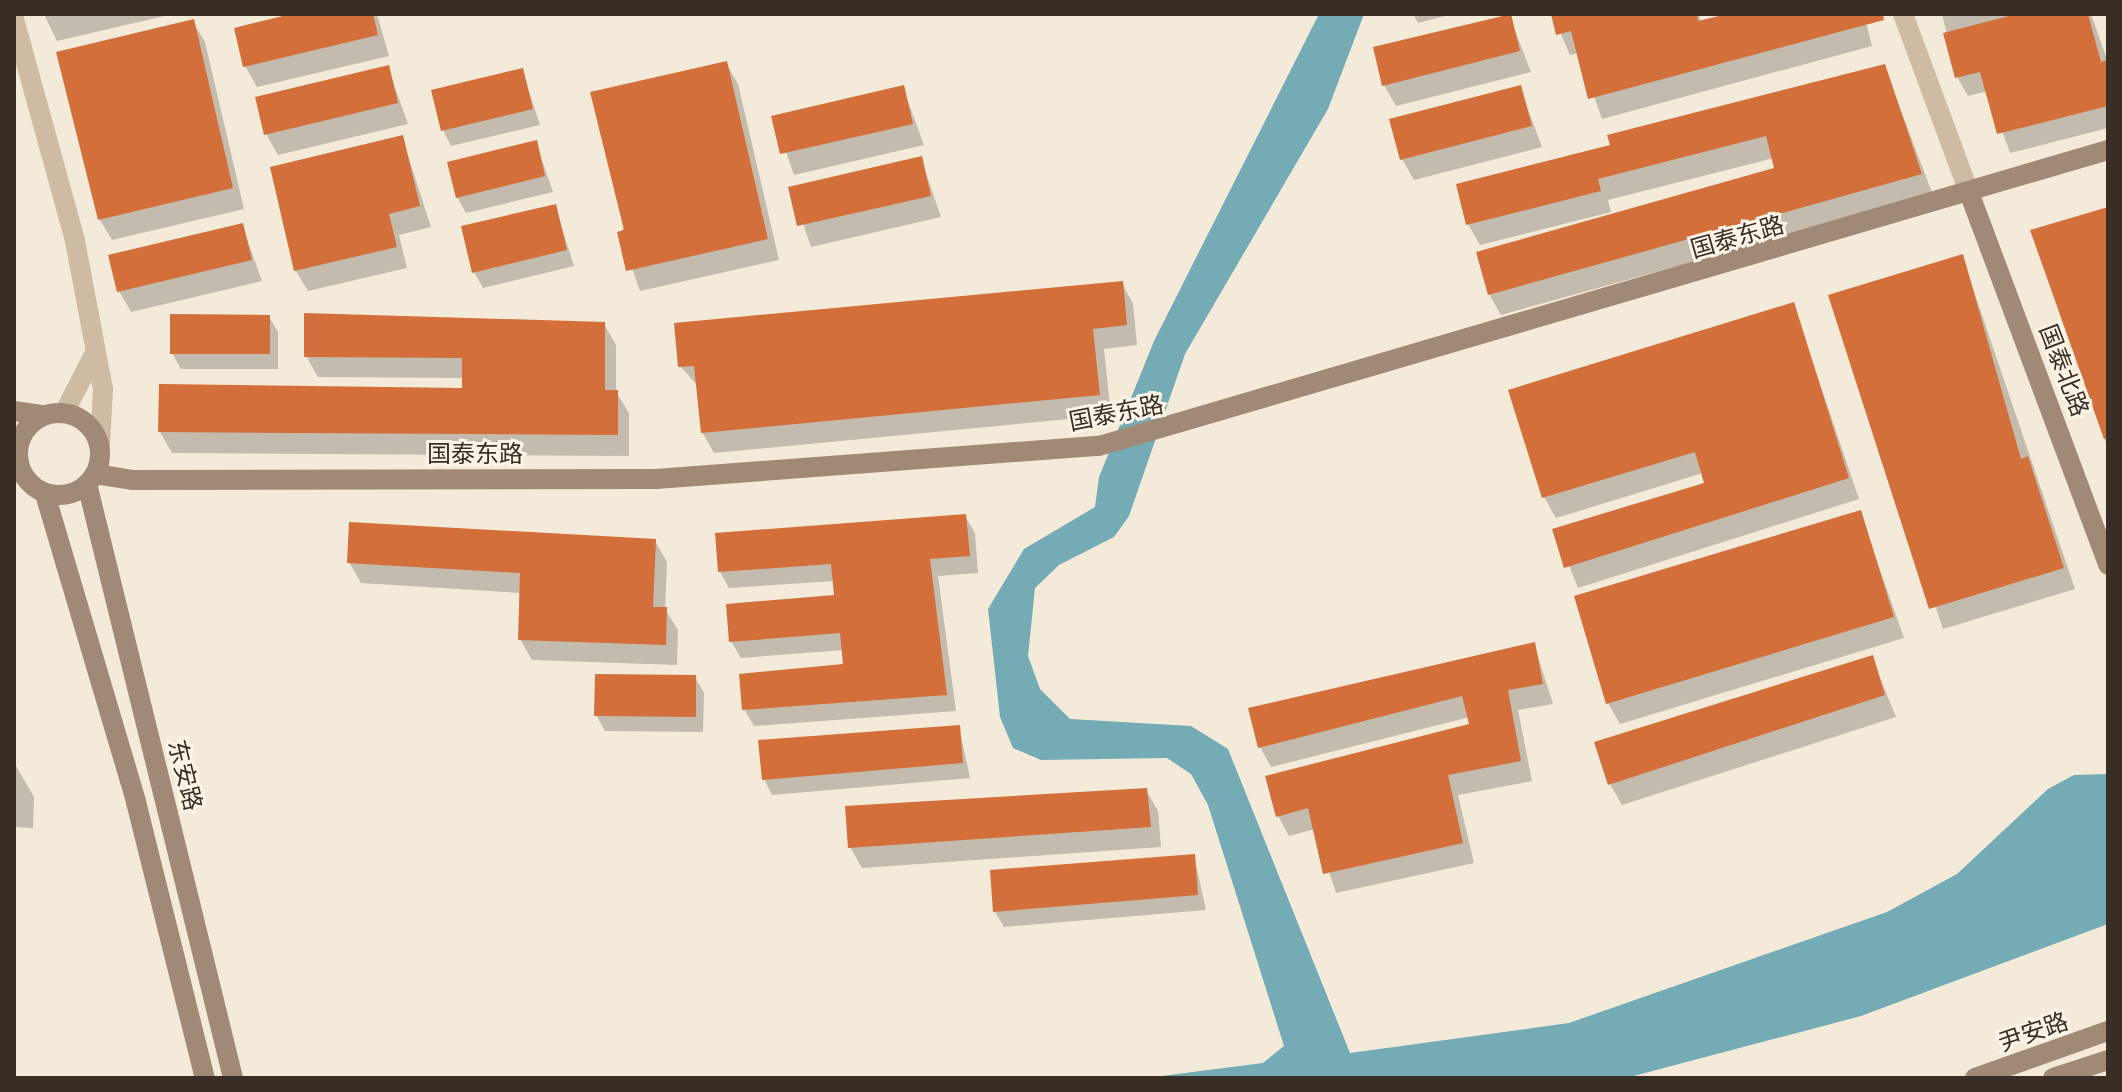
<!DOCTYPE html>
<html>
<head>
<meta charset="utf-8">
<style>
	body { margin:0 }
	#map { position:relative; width:2122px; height:1092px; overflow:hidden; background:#f4ead9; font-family:"Golos Text","Noto Sans SC",sans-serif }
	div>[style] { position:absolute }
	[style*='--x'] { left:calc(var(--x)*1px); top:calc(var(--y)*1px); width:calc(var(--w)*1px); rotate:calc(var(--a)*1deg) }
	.water>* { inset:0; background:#75abb4 }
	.shadow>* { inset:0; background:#0003 }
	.building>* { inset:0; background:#d26f3a }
	.street>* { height:20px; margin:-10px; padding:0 10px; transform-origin:10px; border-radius:10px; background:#cdbba4 }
	.secondary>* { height:20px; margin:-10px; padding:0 10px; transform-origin:10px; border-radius:10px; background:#a18a75 }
	.secondary>.ring { margin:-10px; padding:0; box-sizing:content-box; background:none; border:20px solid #a18a75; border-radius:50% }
	span { translate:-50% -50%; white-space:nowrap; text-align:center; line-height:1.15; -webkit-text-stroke:6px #fbf4e6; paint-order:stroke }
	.street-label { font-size:24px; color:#382e26 }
	.frame { position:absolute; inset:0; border:16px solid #382e26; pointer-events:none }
</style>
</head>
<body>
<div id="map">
	<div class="water">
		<i style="clip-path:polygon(1319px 14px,1364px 14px,1328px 109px,1185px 354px,1129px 516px,1114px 537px,1059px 565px,1035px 588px,1028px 656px,1040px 689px,1070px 719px,1191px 726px,1228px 749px,1350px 1053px,1569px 1023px,1887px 912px,1957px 874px,2048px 789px,2074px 775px,2108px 774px,2108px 924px,1861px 1016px,1626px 1078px,1146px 1078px,1263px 1063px,1284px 1046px,1208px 805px,1191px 774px,1167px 758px,1041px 760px,1013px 748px,1000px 717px,988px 609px,1024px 549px,1095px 507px,1099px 477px,1154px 341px)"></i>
	</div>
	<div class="shadow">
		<i style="clip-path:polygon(44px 14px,173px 14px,57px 41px)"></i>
		<i style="clip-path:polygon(300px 14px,377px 14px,389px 56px,257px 87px,245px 66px)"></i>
		<i style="clip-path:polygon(1413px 14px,1453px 14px,1418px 23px)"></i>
		<i style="clip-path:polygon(1552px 14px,1699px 14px,1701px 23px,1735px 14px,1864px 14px,1872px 46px,1602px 119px,1579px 53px,1570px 55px)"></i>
		<i style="clip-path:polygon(1942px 14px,2091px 14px,2108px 62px,2108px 128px,2010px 153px,1988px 91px,1968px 96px,1957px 77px)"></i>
		<i style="clip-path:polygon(1509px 15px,1531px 72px,1396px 106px,1384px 85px)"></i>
		<i style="clip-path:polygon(193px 22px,205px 42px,244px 209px,112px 240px,100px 220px)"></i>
		<i style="clip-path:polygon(726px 63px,738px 84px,779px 260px,640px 291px,620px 233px)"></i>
		<i style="clip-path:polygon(1884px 66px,1933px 195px,1501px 315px,1489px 294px,1777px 169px,1774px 158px,1608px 200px,1611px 212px,1480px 245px,1468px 224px,1612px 146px)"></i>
		<i style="clip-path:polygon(388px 68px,408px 124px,278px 155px,266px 134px)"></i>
		<i style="clip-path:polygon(522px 70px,540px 125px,451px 146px,443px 130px)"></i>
		<i style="clip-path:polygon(903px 88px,924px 145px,794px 175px,774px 117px)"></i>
		<i style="clip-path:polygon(1520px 88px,1542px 147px,1414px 180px,1402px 159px)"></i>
		<i style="clip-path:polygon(402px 137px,431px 227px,399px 235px,407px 268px,308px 291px,296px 271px)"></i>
		<i style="clip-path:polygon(536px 143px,553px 192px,466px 213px,457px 197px)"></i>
		<i style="clip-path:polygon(921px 159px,941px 217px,811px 247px,791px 188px)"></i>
		<i style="clip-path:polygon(555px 206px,574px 266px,483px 288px,474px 272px)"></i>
		<i style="clip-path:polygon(2108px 209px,2108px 449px,2033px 232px)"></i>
		<i style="clip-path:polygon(242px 225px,262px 281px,131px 312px,119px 291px)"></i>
		<i style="clip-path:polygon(1962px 256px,2075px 589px,1943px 629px,1831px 296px)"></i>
		<i style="clip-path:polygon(1122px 283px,1133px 304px,1137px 345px,1104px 349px,1111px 415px,714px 453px,702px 432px,698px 386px,680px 366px)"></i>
		<i style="clip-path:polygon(1793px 304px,1859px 499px,1578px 588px,1555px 530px,1707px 484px,1703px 473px,1556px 518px,1544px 497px)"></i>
		<i style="clip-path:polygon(269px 317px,278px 332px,278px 369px,181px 369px,172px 353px)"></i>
		<i style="clip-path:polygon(604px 324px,616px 345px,616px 392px,629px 413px,629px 456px,172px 453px,160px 432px,464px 390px,464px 378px,318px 377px,306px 356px)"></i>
		<i style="clip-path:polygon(1860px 513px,1904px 638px,1620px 724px,1608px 703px)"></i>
		<i style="clip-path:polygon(965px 516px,975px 533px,978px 573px,938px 576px,956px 711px,754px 726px,744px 709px,845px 666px,844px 650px,741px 658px,731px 641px,836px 597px,835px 581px,729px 588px,720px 572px)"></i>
		<i style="clip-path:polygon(655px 541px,667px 562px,665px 609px,678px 630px,677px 665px,532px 660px,520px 639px,521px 593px,361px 583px,349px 562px)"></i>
		<i style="clip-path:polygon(1534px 644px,1553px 704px,1518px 710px,1532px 781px,1458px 795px,1474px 863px,1336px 893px,1315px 829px,1289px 836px,1278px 816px,1472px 725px,1470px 717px,1271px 767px,1260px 747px)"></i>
		<i style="clip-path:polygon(1872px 658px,1896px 717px,1622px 805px,1610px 784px)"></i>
		<i style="clip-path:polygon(695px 677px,704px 693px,703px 732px,605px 731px,596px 715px)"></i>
		<i style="clip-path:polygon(959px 727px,970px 778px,772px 795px,764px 779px)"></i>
		<i style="clip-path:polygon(16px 766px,34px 797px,33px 828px,14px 827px)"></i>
		<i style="clip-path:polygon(1146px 790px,1158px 811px,1161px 847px,862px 868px,850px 847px,847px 808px)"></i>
		<i style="clip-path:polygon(1194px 856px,1206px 910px,1004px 927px,995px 912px)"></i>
	</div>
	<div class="building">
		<i style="clip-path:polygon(291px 14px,373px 14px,378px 35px,243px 67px,234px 28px)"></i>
		<i style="clip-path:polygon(1511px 14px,1520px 51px,1382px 86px,1373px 47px)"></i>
		<i style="clip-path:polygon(1551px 14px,1697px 14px,1698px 21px,1727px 14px,1883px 14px,1884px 20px,1588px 99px,1571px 31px,1556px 35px)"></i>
		<i style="clip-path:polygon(2017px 14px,2088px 14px,2101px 62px,2108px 60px,2108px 106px,1997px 134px,1980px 72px,1955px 78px,1943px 33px)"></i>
		<i style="clip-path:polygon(194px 19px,233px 188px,98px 220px,56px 52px)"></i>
		<i style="clip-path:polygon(727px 61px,768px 239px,626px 271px,617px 232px,624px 230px,590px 92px)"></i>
		<i style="clip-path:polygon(1885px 64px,1922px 174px,1488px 295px,1476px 252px,1774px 168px,1766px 136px,1598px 179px,1601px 191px,1466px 225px,1456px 184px,1610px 145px,1607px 135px)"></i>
		<i style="clip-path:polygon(389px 65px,398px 103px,264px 135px,255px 97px)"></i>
		<i style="clip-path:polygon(523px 68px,533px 109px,441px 131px,431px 90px)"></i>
		<i style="clip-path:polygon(904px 85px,913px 124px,780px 154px,771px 116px)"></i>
		<i style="clip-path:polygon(1521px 85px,1532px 126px,1400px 160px,1389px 119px)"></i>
		<i style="clip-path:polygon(403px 135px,420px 206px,389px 214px,397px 247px,294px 271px,270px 167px)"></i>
		<i style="clip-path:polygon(537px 140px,545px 176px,456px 198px,447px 162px)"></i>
		<i style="clip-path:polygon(922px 156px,931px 196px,797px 226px,788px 187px)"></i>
		<i style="clip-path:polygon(556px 204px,567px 250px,472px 273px,461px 226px)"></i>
		<i style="clip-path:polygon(2108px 207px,2108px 438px,2104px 439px,2030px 230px)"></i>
		<i style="clip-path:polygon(243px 223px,252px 260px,117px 292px,108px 255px)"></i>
		<i style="clip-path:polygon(1963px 254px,2021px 459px,2028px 456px,2064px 568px,1929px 609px,1828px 295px)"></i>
		<i style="clip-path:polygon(1123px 281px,1127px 325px,1093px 329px,1100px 395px,701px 433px,694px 366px,678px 367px,674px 323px)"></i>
		<i style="clip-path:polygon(1794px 302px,1849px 478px,1564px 568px,1552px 529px,1704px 483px,1695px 452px,1542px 498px,1508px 390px)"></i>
		<i style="clip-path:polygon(304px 313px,605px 322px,605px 390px,618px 390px,618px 435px,158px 432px,159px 384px,462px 388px,462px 358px,304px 357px)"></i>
		<i style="clip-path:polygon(170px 314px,270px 315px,270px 354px,170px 354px)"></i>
		<i style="clip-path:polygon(1861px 510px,1894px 617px,1606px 704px,1574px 596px)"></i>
		<i style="clip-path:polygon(966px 514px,970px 556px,930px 559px,947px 695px,742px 710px,739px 674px,843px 664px,840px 633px,729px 642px,726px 604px,834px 595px,831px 564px,718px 572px,715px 533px)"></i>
		<i style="clip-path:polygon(349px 522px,656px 539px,653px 607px,667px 607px,666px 645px,518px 640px,520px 573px,347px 563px)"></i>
		<i style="clip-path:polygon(1535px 642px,1543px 684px,1508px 690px,1521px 761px,1448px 775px,1463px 843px,1323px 874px,1308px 808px,1276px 817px,1265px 776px,1469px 724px,1462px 696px,1258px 748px,1248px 708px)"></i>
		<i style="clip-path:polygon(1873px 655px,1885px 695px,1608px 785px,1594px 742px)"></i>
		<i style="clip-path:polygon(595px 674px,696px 675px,696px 717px,594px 716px)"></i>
		<i style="clip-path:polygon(960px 725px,963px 763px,762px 780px,758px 740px)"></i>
		<i style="clip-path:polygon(1147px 788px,1151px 827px,848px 848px,845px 806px)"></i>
		<i style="clip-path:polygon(1195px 854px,1198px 895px,993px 912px,990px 870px)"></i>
	</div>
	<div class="street">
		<i style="--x:1903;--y:14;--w:193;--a:69.7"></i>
		<i style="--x:14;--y:19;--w:230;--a:74.6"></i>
		<i style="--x:75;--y:241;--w:151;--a:79.3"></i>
		<i style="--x:103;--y:389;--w:56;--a:93.1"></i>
		<i style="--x:64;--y:413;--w:68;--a:-62.7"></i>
	</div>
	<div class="secondary">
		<i style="--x:1970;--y:195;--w:395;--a:69.5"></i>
		<i style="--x:14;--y:411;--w:29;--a:8"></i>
		<i class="ring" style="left:18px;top:413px;width:62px;height:62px"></i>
		<i style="--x:95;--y:474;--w:39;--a:9"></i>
		<i style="--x:134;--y:480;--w:522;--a:-0.11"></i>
		<i style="--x:656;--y:479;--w:444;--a:-4.3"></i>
		<i style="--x:1099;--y:446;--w:1052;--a:-16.35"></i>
		<i style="--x:87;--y:484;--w:612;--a:76.19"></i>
		<i style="--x:45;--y:494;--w:321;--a:73.5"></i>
		<i style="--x:136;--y:802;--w:284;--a:76"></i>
		<i style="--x:1975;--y:1078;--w:141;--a:-19.5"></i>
		<i style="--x:2053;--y:1078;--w:58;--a:-18.1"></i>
	</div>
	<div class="street-label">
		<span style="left:1737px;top:236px;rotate:-16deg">国泰东路</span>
		<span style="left:2065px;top:370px;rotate:69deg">国泰北路</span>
		<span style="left:1116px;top:412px;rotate:-11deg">国泰东路</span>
		<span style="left:475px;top:453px">国泰东路</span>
		<span style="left:186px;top:775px;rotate:76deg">东安路</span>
		<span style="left:2033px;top:1031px;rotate:-19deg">尹安路</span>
	</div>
	<div class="frame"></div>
</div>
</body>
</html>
